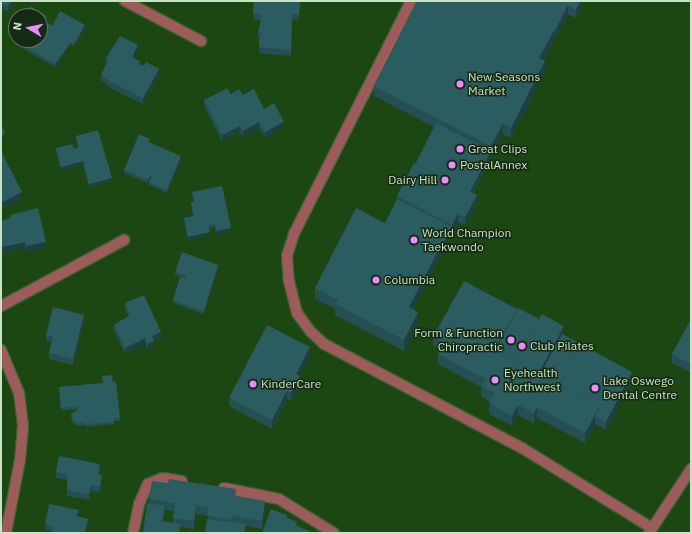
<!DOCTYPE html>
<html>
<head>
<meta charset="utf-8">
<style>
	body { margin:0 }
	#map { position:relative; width:692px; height:534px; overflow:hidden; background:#1c4713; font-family:"IBM Plex Sans",sans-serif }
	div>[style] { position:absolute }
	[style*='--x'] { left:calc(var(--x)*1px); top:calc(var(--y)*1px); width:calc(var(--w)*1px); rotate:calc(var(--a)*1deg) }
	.roads { filter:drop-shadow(1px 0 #3b6333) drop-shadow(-1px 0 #3b6333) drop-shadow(0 1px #3b6333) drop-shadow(0 -1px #3b6333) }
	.minor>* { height:10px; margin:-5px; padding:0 5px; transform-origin:5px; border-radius:5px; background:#9d5b5b }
	.wall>* { inset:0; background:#254f52 }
	.shaded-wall>* { inset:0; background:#1e4042 }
	.building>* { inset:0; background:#2b5c5f }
	.dots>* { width:11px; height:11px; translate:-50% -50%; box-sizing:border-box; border:2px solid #162912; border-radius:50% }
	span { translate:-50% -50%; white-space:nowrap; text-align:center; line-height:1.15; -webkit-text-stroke:3px #162912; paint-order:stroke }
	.poi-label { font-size:12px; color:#cae2c5 }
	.left { translate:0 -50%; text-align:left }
	.right { translate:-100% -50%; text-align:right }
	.frame { position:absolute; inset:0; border:2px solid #cae2c5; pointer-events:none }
	.north { position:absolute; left:8px; top:8px; width:40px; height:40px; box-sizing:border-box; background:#162912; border:1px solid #5e735a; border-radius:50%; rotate:279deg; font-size:11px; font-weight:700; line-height:16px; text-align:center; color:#cae2c5 }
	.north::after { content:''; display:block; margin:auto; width:14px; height:18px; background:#e98dfe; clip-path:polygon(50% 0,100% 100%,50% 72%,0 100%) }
</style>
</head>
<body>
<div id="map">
	<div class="roads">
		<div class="minor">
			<i style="--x:125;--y:1;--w:86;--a:27.8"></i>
			<i style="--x:411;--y:1;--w:261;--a:116.7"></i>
			<i style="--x:294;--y:234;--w:22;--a:108"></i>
			<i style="--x:287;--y:255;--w:26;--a:86"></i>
			<i style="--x:289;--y:281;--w:33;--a:76"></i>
			<i style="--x:297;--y:313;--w:22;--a:54"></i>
			<i style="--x:310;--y:331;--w:19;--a:43"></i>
			<i style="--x:324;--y:344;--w:224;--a:27.7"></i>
			<i style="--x:522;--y:448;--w:153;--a:31.6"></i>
			<i style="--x:1;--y:306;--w:140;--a:-28.2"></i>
			<i style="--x:1;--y:350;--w:47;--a:67.3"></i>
			<i style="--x:19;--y:393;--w:33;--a:83"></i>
			<i style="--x:23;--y:426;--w:34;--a:95"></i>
			<i style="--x:20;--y:460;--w:74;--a:100.9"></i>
			<i style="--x:224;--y:488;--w:56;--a:11.3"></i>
			<i style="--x:279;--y:499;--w:65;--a:31.7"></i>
			<i style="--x:133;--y:533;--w:30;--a:-78"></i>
			<i style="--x:139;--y:504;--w:22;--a:-66"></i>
			<i style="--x:148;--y:484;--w:16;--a:-22"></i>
			<i style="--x:163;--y:478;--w:19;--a:9"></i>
			<i style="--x:649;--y:533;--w:77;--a:-56.7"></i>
		</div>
	</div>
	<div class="wall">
		<i style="clip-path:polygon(1px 1px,14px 1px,8px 12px,4px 9px,1px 14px)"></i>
		<i style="clip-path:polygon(254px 1px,300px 1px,299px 20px,292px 19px,291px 56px,259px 53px,260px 38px,258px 38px,258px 33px,261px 20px,253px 20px)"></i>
		<i style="clip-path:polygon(418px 1px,584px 1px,576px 18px,568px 14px,544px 60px,545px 72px,511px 138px,503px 134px,473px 193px,477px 203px,465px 225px,458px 222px,413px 309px,418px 323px,404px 351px,335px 315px,335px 309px,315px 299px,315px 288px,385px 223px,397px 199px,397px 196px,416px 163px,434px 127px,374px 96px,374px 86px)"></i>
		<i style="clip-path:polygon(40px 16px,47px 19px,45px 22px,52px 26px,85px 28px,74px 47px,71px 45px,55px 67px,15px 44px,15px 41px)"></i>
		<i style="clip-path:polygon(138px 51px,134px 58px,140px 65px,159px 75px,143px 104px,112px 89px,101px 80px,101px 75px,106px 64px,106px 58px)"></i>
		<i style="clip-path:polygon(231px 94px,243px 95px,264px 109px,284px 127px,265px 138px,259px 128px,243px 137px,240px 131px,222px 141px,204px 106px,204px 100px)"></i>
		<i style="clip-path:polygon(76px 136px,112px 181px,89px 187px,83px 164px,61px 170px,56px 151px,56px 148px,74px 149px,78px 148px,76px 139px)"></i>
		<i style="clip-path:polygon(150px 141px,149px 142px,181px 159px,167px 193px,149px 185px,149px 182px,151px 178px,150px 177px,148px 183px,124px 173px,124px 170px)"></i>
		<i style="clip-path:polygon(1px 151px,22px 198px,2px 208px,1px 206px)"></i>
		<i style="clip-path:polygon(192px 192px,231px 231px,216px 234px,215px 227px,209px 228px,210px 235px,188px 240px,184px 221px,184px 218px,193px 216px,191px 205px,191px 202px,194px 201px)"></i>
		<i style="clip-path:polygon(10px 215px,46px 247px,26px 252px,25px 248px,2px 253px,1px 250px,1px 221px,10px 218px)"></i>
		<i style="clip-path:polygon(218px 268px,204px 314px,173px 303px,173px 300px,186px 279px,175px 275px,175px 272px)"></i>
		<i style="clip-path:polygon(125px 303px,161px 338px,154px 341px,154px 347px,148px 350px,145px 344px,125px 354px,114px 330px,114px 325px,128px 316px,125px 309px)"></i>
		<i style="clip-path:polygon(517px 311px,564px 334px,563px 335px,583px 346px,632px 381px,606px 430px,595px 424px,585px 443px,537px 418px,534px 424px,518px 415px,512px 426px,489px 414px,489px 403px,490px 402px,481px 396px,481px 387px,438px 364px,438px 354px,440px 349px,433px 346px,433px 337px)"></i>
		<i style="clip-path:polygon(691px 319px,691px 373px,672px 363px,672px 354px)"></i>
		<i style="clip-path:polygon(84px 321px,73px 365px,49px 359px,49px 353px,52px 342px,46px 341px,46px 335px)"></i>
		<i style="clip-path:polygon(310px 356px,299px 375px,300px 384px,291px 401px,287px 399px,272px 429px,229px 406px,229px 398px)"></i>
		<i style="clip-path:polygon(102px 376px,113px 382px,120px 418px,120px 421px,114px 421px,114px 424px,86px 427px,85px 425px,77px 426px,72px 422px,71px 414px,78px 410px,78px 409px,61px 411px,59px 387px,103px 383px)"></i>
		<i style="clip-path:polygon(100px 470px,99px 474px,102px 481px,100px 492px,91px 491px,89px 500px,67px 496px,67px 480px,56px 478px,56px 472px)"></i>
		<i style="clip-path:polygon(evenodd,236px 497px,265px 510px,262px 529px,245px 526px,245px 533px,205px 533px,208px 516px,196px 514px,194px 529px,180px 527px,180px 529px,143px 533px,149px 504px,149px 499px,236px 497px,165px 510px,174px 511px,173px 523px,163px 521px,165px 510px)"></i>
		<i style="clip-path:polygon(78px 517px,88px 524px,52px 531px,45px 530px,45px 524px)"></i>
	</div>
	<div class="shaded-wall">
		<i style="clip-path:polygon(11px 1px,14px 1px,8px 12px,8px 6px)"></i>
		<i style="clip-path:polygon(580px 1px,584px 1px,576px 18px,576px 10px)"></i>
		<i style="clip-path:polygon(4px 4px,4px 9px,1px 14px,1px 8px)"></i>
		<i style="clip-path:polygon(568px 5px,568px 14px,539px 69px,539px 58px)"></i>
		<i style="clip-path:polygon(85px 25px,85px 28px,74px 47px,74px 44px)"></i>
		<i style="clip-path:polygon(71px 42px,71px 45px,55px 67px,55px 64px)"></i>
		<i style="clip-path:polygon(138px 45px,138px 51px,132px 62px,132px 57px)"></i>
		<i style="clip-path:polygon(545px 61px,545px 72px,511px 138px,511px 128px)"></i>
		<i style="clip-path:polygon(159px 69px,159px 75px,143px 104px,143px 98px)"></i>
		<i style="clip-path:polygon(259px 122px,259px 128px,243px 137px,243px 131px)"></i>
		<i style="clip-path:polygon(284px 122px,284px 127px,265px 138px,265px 132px)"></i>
		<i style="clip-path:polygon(503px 123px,503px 134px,469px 199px,469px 194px,491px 151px,491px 146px)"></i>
		<i style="clip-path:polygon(240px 126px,240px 131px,222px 141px,222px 135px)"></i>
		<i style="clip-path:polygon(5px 133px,5px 136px,1px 138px,1px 135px)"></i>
		<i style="clip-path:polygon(181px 156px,181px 159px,167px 193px,167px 190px)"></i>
		<i style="clip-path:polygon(83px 161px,83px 164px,61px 170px,61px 167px)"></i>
		<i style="clip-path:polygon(150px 174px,150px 177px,148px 183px,148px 180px)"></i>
		<i style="clip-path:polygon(112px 178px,112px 181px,89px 187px,89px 184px)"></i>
		<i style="clip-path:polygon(22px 192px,22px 198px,2px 208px,2px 202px)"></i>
		<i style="clip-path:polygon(477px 195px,477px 203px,465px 225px,465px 217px)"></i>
		<i style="clip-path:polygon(458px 213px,458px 222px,409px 317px,409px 307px,438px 251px,452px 227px,452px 225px)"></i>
		<i style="clip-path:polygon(231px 228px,231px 231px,216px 234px,216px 231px)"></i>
		<i style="clip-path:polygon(210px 232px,210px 235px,188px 240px,188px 237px)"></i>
		<i style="clip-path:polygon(25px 242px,25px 248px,2px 253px,2px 247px)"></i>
		<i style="clip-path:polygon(46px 242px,46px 247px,26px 252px,26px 246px)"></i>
		<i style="clip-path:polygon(218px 265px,218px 268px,204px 314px,204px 311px)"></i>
		<i style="clip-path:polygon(517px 309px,517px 317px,496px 356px,493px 352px)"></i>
		<i style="clip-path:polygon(418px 312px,418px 323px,404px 351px,404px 340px)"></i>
		<i style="clip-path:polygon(84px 315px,84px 321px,73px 365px,73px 359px)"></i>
		<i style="clip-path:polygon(564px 326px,564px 334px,538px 382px,537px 376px)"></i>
		<i style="clip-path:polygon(161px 332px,161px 338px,154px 341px,154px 347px,148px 350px,148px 344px,152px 336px)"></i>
		<i style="clip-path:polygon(145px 338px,145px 344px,125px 354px,125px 348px)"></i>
		<i style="clip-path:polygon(310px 347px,310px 356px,296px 382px,296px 374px)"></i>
		<i style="clip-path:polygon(632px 372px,632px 381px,606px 430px,606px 422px)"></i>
		<i style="clip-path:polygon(300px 376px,300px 384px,291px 401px,291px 393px)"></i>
		<i style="clip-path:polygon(287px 391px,287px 399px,272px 429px,272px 420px)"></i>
		<i style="clip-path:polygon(518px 405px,518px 415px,512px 426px,512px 416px)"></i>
		<i style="clip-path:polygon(537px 407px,537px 418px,534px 424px,534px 413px)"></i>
		<i style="clip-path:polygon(599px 407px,599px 417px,595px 416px,595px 424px,585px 443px,585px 433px)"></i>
		<i style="clip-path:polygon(102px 475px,102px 481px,100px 492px,100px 487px)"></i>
		<i style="clip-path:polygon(91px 485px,91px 491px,89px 500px,89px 494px)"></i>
		<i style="clip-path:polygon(265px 501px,265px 510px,262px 529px,262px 521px)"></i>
		<i style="clip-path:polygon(165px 506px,165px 512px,162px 527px,162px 521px)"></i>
		<i style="clip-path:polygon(196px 506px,196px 514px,194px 529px,194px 521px)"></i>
		<i style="clip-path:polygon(88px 519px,88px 524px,86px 533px,85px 533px)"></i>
	</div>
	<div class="building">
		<i style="clip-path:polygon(1px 1px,11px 1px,8px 6px,4px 4px,1px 8px)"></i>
		<i style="clip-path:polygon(254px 1px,300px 1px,299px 14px,292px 14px,291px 50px,259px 47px,259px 39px,262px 33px,258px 33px,262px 14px,253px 14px)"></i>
		<i style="clip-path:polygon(418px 1px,497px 1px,554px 30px,539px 58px,545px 61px,511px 128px,503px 123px,491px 146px,374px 86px)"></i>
		<i style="clip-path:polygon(497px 1px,580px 1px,576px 10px,568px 5px,554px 33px,554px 30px)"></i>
		<i style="clip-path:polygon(30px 6px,47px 16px,44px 21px,52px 26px,60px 11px,85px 25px,74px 44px,71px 42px,55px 64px,15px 41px,16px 39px,16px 40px,40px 40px,40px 16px,25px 16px)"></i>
		<i style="clip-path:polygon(120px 36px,138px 45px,132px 57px,140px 61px,139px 64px,143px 66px,146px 62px,159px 69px,143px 98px,112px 83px,101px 75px,109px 59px,106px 58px)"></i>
		<i style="clip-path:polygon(227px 88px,231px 94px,239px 89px,243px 95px,254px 89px,264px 109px,274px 103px,284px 122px,265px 132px,259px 122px,243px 131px,240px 126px,222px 135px,204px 100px)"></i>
		<i style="clip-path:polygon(436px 123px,491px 151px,470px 192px,416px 163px)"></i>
		<i style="clip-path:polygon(1px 124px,5px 133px,1px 135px)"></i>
		<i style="clip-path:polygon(98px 130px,112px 178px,89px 184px,83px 161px,61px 167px,56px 148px,72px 144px,74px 149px,79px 147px,76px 136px)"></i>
		<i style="clip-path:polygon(139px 134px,150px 139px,148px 142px,181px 156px,167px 190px,149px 182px,152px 176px,150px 174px,148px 180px,124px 170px)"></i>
		<i style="clip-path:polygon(1px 151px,22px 192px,2px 202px,1px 200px)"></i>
		<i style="clip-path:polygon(414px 163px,477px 195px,465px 217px,458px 213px,452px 225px,397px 196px)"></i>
		<i style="clip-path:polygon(222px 186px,231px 228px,216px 231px,215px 224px,208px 225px,210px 232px,188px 237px,184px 218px,194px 216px,191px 202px,194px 201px,192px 192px)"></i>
		<i style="clip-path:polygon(397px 199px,452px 227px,438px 255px,438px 251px,385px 223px)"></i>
		<i style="clip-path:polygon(38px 208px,46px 242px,26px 246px,25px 242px,2px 247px,1px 244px,1px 221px,11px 218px,10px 215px)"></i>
		<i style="clip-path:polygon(356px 208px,438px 251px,409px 307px,418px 312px,404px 340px,335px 304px,338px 300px,315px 288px)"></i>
		<i style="clip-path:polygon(182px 252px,218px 265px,204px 311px,173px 300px,180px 277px,185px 279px,187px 276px,175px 272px)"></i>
		<i style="clip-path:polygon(464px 281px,517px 309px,494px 351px,452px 328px,444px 343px,433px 337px)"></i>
		<i style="clip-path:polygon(144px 295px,161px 332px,152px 336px,154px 341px,148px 344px,145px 338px,125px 348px,114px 325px,130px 315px,125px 303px)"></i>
		<i style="clip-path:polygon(53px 307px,84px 315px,73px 359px,49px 353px,53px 337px,46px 335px)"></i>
		<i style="clip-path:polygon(518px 308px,539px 319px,516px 362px,495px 351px)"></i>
		<i style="clip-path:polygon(542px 314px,564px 326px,538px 374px,516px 362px)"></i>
		<i style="clip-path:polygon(691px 319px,691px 364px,672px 354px)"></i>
		<i style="clip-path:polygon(267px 325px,310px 347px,296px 374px,300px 376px,291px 393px,287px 391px,272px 420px,229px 398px)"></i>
		<i style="clip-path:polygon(452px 328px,599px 407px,585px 433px,537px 407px,534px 413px,518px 405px,512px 416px,489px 403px,495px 393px,481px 386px,485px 379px,438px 354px)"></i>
		<i style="clip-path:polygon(562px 334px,583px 345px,581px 344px,559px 385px,540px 375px)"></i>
		<i style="clip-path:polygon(581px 344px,632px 372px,606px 422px,595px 416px,599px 409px,599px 407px,559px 385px)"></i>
		<i style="clip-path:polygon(112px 375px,113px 382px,116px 381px,120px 418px,114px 418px,114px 422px,86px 424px,85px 422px,77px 423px,72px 419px,71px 414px,78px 410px,78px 406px,61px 408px,59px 387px,103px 383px,102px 376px)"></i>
		<i style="clip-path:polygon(59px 456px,100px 464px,98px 474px,102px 475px,100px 487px,91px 485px,89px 494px,67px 490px,67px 474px,56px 472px)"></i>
		<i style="clip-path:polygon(169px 479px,236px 489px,235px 496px,265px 501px,262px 521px,232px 516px,231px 520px,207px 516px,209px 508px,196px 506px,194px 521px,173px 518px,175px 503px,149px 499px,152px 481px,168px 483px)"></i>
		<i style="clip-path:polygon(147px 503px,165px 506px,162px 521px,180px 524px,179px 533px,143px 533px)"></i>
		<i style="clip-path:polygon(49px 504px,79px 510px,77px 516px,88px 519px,85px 533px,51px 533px,53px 526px,45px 524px)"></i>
		<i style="clip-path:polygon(271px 509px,287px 515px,286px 517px,297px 522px,296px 525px,313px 533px,262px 533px)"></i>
		<i style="clip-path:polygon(207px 519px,245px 524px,244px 533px,205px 533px)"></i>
	</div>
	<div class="dots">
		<i style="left:460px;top:84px;background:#e98dfe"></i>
		<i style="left:460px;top:149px;background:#e98dfe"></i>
		<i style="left:452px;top:165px;background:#e98dfe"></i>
		<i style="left:445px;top:180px;background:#e98dfe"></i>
		<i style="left:414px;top:240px;background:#e98dfe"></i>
		<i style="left:376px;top:280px;background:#e98dfe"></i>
		<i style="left:511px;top:340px;background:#e98dfe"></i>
		<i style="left:522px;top:346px;background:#e98dfe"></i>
		<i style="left:495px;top:380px;background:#e98dfe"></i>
		<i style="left:253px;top:384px;background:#e98dfe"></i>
		<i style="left:595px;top:388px;background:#e98dfe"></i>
	</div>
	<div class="poi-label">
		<span class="left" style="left:468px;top:84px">New Seasons<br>Market</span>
		<span class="left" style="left:468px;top:149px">Great Clips</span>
		<span class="left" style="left:460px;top:165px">PostalAnnex</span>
		<span class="right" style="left:437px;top:180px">Dairy Hill</span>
		<span class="left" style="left:422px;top:240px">World Champion<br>Taekwondo</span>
		<span class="left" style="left:384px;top:280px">Columbia</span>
		<span class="right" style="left:503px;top:340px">Form &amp; Function<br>Chiropractic</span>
		<span class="left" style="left:530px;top:346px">Club Pilates</span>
		<span class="left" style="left:504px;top:380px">Eyehealth<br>Northwest</span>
		<span class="left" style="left:603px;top:388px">Lake Oswego<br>Dental Centre</span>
		<span class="left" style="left:261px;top:384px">KinderCare</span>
	</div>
	<div class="frame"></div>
	<div class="north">N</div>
</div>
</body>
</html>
